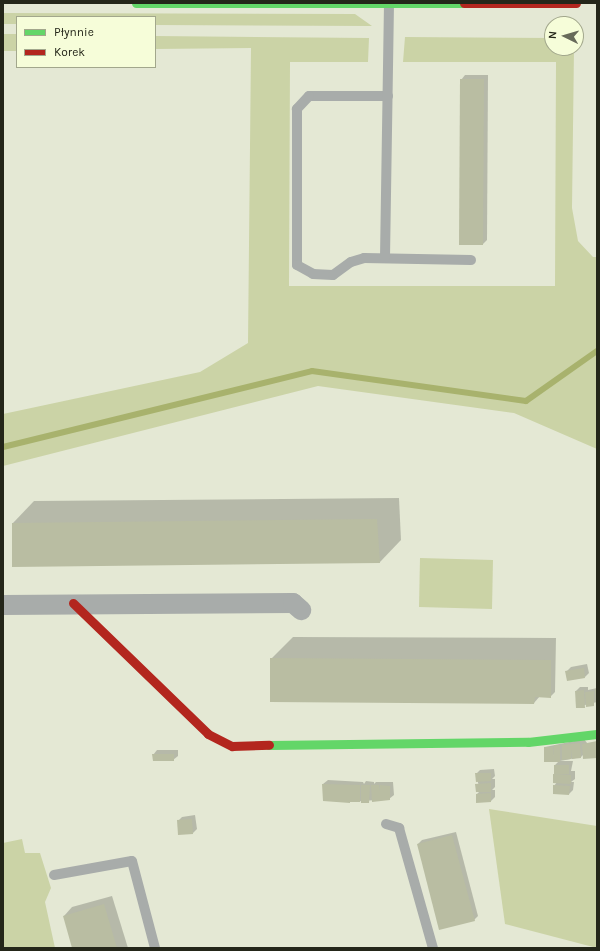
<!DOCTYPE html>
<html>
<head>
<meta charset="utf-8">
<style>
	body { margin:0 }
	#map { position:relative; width:600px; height:951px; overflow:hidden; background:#e4e8d4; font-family:Karla,sans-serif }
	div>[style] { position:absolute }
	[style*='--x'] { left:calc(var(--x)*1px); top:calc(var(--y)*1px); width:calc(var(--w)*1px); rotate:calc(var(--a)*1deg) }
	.green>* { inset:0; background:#cbd3a6 }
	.shadow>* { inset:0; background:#0003 }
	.stream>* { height:6px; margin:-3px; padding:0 3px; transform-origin:3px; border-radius:3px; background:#a8b26d }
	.building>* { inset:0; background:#b9bda2 }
	.lane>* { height:10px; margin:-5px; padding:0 5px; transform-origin:5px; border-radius:5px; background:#a8acaa }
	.street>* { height:20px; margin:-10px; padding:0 10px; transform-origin:10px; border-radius:10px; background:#a8acaa }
	.fast>* { height:9px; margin:-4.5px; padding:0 4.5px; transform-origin:4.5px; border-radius:4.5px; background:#63d668 }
	.jam>* { height:9px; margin:-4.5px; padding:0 4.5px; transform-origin:4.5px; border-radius:4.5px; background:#b3261e }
	span { translate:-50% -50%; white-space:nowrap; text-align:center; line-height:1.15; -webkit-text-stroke:3.5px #f6fdd9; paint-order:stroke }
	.frame { position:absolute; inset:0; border:4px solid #242619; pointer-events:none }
	.legend { position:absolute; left:16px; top:16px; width:140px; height:52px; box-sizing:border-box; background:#f6fdd9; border:1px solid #a2a78c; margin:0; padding:5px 7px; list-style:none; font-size:12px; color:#242619 }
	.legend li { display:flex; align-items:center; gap:8px; height:20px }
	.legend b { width:20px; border:1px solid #a2a78c }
	.north { position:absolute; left:544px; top:16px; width:40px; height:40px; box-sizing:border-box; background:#f6fdd9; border:1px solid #a2a78c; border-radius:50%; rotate:275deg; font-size:11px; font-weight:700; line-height:16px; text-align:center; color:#242619 }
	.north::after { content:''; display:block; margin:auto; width:14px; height:18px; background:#676a5a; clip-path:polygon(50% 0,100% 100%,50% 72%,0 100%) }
</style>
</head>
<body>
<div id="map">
	<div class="green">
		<i style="clip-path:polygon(3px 13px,355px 14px,372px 26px,155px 25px,155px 17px,17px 17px,17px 24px,3px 24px)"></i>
		<i style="clip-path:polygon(3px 34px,17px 34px,17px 51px,3px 51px)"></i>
		<i style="clip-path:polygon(155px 36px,369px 38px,368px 62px,290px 62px,289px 286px,555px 286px,556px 62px,403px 62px,405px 37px,552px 38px,552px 48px,574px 48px,572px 208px,578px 241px,593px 257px,597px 257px,597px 449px,514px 413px,318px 386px,3px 466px,3px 414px,200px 372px,248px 343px,251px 48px,155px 49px)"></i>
		<i style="clip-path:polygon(420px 558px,493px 560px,492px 609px,419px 607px)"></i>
		<i style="clip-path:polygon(489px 809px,597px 826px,597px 948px,505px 924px)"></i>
		<i style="clip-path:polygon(22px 839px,25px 853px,40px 853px,51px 888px,45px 902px,55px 948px,3px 948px,3px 843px)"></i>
	</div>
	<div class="shadow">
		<i style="clip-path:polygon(465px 75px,488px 75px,487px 240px,483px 244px,460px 244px,461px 80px)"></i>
		<i style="clip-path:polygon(399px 498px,401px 540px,380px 562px,13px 523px,34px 501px)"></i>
		<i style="clip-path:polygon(293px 637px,556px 638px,555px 692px,550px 697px,540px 696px,534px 703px,271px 659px)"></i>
		<i style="clip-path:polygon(587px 664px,589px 673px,585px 677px,567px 671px,571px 667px)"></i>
		<i style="clip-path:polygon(580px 687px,588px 687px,588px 690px,597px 688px,597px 705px,597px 702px,577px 707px,576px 691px)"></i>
		<i style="clip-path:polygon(584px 739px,597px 756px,584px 754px,581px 757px,560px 761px,573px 761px,571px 771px,575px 771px,575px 779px,571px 782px,574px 782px,573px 790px,569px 794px,554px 786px,557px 782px,554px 775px,556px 773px,555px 765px,559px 761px,545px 747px)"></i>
		<i style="clip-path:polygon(157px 750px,178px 750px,178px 756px,173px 760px,153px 755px)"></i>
		<i style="clip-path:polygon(494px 769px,495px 776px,492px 779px,495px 779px,495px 787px,492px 790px,495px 790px,495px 797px,491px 801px,477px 794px,480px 791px,476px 774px,480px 770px)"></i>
		<i style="clip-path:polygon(328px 780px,363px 782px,364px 784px,366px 781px,374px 782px,374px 784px,376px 782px,393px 782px,394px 795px,389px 799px,350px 802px,323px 784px)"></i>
		<i style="clip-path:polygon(195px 815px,197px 829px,193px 833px,178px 821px,182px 817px)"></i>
		<i style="clip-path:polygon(456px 832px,478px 916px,474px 920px,418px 844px,422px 840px)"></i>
		<i style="clip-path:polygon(112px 896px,128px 948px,73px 948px,64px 916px,72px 907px)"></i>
	</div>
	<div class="stream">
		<i style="--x:3;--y:447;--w:318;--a:-13.8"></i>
		<i style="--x:312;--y:371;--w:216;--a:8"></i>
		<i style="--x:526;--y:401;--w:87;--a:-35.2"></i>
	</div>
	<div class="building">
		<i style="clip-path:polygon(460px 79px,484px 79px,483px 245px,459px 245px)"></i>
		<i style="clip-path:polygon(377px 519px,380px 563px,12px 567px,12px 523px)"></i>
		<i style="clip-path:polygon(270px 658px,551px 660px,551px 698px,535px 697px,534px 704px,270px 702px)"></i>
		<i style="clip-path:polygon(584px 668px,585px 678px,567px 681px,565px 671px)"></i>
		<i style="clip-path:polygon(595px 689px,597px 689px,597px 706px,596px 706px)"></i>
		<i style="clip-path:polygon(584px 690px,585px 708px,576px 708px,575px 691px)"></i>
		<i style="clip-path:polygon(594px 691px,594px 706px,586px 707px,585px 692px)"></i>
		<i style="clip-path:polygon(597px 741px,597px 758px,583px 759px,582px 744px)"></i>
		<i style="clip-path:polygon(580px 743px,581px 758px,572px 759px,571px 748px,571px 759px,562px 760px,562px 745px)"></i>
		<i style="clip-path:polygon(554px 745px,560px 745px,560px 762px,544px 762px,544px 747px,553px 747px,554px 756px)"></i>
		<i style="clip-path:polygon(152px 754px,174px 754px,174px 761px,153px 761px)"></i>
		<i style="clip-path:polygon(554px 765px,569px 765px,569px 774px,554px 774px)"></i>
		<i style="clip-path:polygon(475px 773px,491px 773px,491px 781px,476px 782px)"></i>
		<i style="clip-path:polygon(553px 774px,571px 775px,571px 784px,553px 783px)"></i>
		<i style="clip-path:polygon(491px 783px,491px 792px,476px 792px,475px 784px)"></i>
		<i style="clip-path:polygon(322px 784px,360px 785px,360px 802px,350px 802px,350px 795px,350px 803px,323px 801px)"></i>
		<i style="clip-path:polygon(361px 785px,370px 785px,369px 803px,361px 803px)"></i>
		<i style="clip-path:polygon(371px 785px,379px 785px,379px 791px,380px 785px,390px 786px,390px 800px,372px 802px)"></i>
		<i style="clip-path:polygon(553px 785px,570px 786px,569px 795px,553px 794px)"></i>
		<i style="clip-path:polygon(491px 793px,491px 802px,476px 803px,476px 794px)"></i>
		<i style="clip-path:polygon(192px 819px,193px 834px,178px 835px,177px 820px)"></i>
		<i style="clip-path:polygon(452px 835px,475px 921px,439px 930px,417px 844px)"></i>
		<i style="clip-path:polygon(104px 904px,117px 948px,72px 948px,63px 916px)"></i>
	</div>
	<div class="lane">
		<i style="--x:388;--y:96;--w:79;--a:180"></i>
		<i style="--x:309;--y:96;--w:18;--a:133"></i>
		<i style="--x:297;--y:109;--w:156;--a:90"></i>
		<i style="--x:297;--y:265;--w:18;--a:29"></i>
		<i style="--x:313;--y:274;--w:20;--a:3"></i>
		<i style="--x:333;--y:275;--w:22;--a:-36"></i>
		<i style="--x:351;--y:262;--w:14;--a:-17"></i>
		<i style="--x:364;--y:258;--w:107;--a:1.1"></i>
		<i style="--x:385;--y:258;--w:255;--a:-89.1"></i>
		<i style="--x:386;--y:824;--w:14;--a:17"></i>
		<i style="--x:399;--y:828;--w:125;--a:74.2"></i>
		<i style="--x:54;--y:875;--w:79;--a:-10.2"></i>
		<i style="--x:132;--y:861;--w:90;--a:75.2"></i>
	</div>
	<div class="street">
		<i style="--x:3;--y:605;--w:290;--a:-0.4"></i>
		<i style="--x:293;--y:603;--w:11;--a:41"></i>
	</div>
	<div class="fast">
		<i style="--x:136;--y:3;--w:328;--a:0"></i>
		<i style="--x:269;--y:745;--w:259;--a:-0.7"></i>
		<i style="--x:528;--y:742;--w:69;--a:-6.6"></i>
	</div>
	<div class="jam">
		<i style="--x:464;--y:3;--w:112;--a:0"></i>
		<i style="--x:73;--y:603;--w:188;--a:44.1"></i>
		<i style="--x:208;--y:734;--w:27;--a:27"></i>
		<i style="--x:232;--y:746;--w:37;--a:-2"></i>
	</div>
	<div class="frame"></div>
	<ul class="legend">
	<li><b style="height:5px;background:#63d668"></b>Płynnie</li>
	<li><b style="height:5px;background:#b3261e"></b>Korek</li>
	</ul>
	<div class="north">N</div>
</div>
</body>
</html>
